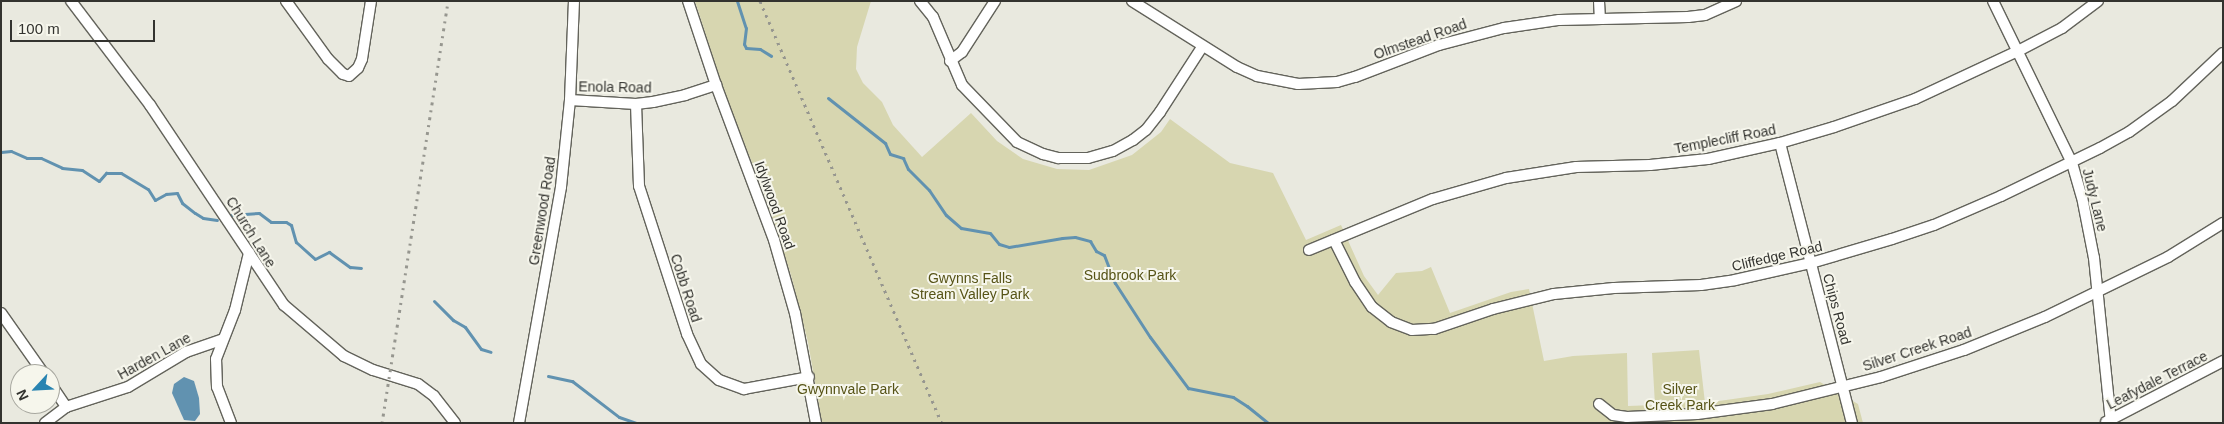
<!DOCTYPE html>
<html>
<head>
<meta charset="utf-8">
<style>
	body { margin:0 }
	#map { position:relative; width:2224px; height:424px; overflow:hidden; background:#e9e9df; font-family:Arial,sans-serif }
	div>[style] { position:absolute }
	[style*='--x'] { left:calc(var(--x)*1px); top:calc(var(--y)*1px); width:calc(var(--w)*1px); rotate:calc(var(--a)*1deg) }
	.green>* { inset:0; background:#d7d6b0 }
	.water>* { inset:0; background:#6192b0 }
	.stream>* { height:3px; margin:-1.5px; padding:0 1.5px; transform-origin:1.5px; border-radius:1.5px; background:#6192b0 }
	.roads { filter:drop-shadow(1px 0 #63635b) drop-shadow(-1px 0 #63635b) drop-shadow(0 1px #63635b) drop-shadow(0 -1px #63635b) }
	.minor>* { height:10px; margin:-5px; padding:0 5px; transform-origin:5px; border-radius:5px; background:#fff }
	.rail>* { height:3px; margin-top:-1.5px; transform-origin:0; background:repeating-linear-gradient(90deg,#96968f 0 2.5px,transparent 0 7.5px) }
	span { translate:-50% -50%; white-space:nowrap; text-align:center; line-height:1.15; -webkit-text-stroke:4px #f6f6ec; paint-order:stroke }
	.street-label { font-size:14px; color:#33332f }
	.park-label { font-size:14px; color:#565316 }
	.frame { position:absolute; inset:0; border:2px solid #33332f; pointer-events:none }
	.north { position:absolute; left:10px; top:364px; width:50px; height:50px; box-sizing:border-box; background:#f6f6ec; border:1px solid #a8a8a0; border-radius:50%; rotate:245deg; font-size:14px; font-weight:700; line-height:20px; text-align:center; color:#33332f }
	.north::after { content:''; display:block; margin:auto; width:18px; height:22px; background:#2984b1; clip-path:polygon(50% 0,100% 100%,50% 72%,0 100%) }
	.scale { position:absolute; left:10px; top:20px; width:145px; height:22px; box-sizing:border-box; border:2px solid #33332f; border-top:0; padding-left:6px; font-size:15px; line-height:18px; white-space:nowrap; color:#33332f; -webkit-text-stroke:4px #f6f6ec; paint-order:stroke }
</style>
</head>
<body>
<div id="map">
	<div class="green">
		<i style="clip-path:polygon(695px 1px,871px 1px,857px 47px,856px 69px,863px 83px,882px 102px,893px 125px,922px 157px,971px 113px,997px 141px,1023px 159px,1057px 169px,1089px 170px,1132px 155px,1161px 132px,1170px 119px,1230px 163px,1273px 173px,1306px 240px,1341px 225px,1364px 276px,1378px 295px,1396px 273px,1422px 271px,1431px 267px,1450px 313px,1511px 292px,1529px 289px,1544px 361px,1573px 356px,1627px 353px,1628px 406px,1655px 405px,1652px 353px,1699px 350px,1705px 403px,1768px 394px,1820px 382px,1858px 404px,1863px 423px,822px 423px,808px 342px,791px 275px,767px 201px,725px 94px)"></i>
	</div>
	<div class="water">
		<i style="clip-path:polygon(184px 377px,194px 381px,199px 398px,200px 414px,195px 421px,184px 420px,172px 393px,174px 384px)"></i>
	</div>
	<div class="stream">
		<i style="--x:737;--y:1;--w:28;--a:72"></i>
		<i style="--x:746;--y:28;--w:16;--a:97"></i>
		<i style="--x:744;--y:44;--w:4;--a:63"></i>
		<i style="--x:746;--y:48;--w:14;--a:4"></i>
		<i style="--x:760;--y:49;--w:13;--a:32"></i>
		<i style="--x:828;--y:98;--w:73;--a:38.3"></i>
		<i style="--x:885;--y:143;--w:12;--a:66"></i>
		<i style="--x:890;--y:154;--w:14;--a:17"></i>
		<i style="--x:903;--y:158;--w:12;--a:66"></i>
		<i style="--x:908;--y:169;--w:30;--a:45"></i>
		<i style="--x:929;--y:190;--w:30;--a:56"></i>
		<i style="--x:946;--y:215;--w:20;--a:41"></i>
		<i style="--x:961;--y:228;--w:29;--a:10"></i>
		<i style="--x:990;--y:233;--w:14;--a:51"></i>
		<i style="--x:999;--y:244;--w:10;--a:17"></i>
		<i style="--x:1009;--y:247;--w:54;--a:-9.6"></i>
		<i style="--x:1062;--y:238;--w:13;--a:-4"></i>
		<i style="--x:1075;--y:237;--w:16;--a:15"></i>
		<i style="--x:1090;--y:241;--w:12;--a:59"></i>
		<i style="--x:1096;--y:251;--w:9;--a:27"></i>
		<i style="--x:1104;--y:255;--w:30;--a:69"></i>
		<i style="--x:1115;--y:283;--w:64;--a:57.1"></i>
		<i style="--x:1150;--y:337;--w:64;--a:53.3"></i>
		<i style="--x:1188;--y:388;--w:46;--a:11.3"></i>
		<i style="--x:1233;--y:397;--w:17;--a:33"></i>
		<i style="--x:1247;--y:406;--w:27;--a:39"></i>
		<i style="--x:1;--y:152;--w:10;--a:-6"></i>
		<i style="--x:11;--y:151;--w:17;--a:24"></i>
		<i style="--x:27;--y:158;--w:14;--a:0"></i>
		<i style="--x:41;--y:158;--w:23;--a:25"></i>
		<i style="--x:62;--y:168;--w:20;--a:6"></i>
		<i style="--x:82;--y:170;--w:20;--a:33"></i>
		<i style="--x:99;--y:181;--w:11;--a:-49"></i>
		<i style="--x:106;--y:173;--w:15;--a:0"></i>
		<i style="--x:121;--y:173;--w:31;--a:31"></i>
		<i style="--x:148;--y:189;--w:13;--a:58"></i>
		<i style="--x:155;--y:200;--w:13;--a:-29"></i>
		<i style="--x:166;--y:194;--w:11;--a:-5"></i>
		<i style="--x:177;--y:193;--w:11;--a:63"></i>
		<i style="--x:182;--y:203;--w:16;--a:38"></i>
		<i style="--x:195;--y:213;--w:9;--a:32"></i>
		<i style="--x:203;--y:218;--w:14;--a:8"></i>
		<i style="--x:230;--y:215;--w:29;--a:-4"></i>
		<i style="--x:259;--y:213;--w:15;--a:37"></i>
		<i style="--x:271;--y:222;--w:15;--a:0"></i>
		<i style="--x:286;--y:222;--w:6;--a:31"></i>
		<i style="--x:291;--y:225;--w:18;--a:74"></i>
		<i style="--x:296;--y:242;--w:25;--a:42"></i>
		<i style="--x:315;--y:259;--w:16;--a:-27"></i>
		<i style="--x:329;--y:252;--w:26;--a:36"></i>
		<i style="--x:350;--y:267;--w:11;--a:5"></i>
		<i style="--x:434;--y:301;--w:27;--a:45"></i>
		<i style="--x:453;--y:320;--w:14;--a:30"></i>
		<i style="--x:465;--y:327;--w:27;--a:54"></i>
		<i style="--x:481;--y:349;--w:10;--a:17"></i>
		<i style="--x:548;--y:376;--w:25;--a:12"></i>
		<i style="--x:572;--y:381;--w:59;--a:37.5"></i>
		<i style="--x:619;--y:417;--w:18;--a:19"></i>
	</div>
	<div class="roads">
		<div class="minor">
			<i style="--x:71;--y:1;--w:131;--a:52.8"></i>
			<i style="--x:150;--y:105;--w:241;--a:56.2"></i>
			<i style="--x:284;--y:305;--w:79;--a:40.4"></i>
			<i style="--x:344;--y:356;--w:32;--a:26"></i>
			<i style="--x:373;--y:370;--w:47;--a:17.3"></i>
			<i style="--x:418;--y:384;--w:20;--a:37"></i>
			<i style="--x:434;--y:396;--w:34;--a:52"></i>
			<i style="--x:286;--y:1;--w:72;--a:54.1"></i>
			<i style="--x:328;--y:59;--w:21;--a:45"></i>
			<i style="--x:343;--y:74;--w:6;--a:18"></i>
			<i style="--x:349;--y:76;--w:12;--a:-42"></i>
			<i style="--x:358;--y:68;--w:10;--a:-66"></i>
			<i style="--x:362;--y:59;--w:59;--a:-81.2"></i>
			<i style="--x:688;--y:1;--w:89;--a:71.6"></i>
			<i style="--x:716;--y:85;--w:165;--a:69.5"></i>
			<i style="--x:774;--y:240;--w:76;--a:74"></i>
			<i style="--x:795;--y:313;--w:112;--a:79.2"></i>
			<i style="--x:920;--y:1;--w:21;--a:51"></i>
			<i style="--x:933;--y:17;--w:74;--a:66.9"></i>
			<i style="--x:962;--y:85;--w:79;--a:46"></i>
			<i style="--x:1017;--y:142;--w:29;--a:25"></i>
			<i style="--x:1043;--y:154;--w:16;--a:15"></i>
			<i style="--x:1058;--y:158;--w:30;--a:0"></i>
			<i style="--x:1088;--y:158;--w:26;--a:-16"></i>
			<i style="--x:1113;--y:151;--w:23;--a:-29"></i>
			<i style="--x:1133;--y:140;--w:16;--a:-38"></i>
			<i style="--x:1146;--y:130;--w:23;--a:-52"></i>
			<i style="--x:1160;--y:112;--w:77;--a:-57.1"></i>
			<i style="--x:1132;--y:1;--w:124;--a:32.2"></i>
			<i style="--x:1237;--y:67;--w:22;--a:24"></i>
			<i style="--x:1257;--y:76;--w:42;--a:11"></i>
			<i style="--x:1298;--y:84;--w:39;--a:-3"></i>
			<i style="--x:1337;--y:82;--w:19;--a:-16"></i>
			<i style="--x:1355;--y:77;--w:90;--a:-20.9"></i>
			<i style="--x:1439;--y:45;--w:67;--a:-14.7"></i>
			<i style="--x:1504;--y:28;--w:56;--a:-8.3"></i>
			<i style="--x:1559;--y:20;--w:129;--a:-1.3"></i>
			<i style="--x:1688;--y:17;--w:17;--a:-7"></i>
			<i style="--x:1705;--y:15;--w:34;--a:-24"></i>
			<i style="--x:1599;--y:1;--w:18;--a:87"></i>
			<i style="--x:1993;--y:1;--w:180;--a:64"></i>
			<i style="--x:2072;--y:163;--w:35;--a:74"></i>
			<i style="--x:2082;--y:197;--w:62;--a:78.9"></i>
			<i style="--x:2094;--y:258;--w:166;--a:84.1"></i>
			<i style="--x:950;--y:61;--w:15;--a:-37"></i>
			<i style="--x:962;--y:52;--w:61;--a:-57.1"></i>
			<i style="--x:570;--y:100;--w:66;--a:3.5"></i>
			<i style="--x:636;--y:104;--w:17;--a:-7"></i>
			<i style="--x:653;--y:102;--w:33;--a:-12"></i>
			<i style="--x:685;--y:95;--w:33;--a:-18"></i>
			<i style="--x:636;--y:104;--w:82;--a:87.9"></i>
			<i style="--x:639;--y:186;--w:156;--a:72"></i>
			<i style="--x:687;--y:334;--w:33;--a:65"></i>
			<i style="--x:701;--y:364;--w:24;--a:42"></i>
			<i style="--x:719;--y:380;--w:27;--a:20"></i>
			<i style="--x:744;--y:389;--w:66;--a:-10.5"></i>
			<i style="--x:1780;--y:143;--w:289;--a:75.6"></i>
			<i style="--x:1334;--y:240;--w:47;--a:63.4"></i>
			<i style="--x:1355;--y:282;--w:30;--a:56"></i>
			<i style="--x:1372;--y:307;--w:24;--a:38"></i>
			<i style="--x:1391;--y:322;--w:22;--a:21"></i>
			<i style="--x:1412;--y:330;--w:22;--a:-3"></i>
			<i style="--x:1434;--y:329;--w:62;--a:-18.7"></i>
			<i style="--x:1493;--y:309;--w:63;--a:-13.8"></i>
			<i style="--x:1554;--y:294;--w:60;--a:-5.7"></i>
			<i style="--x:1614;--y:288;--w:87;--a:-2"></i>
			<i style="--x:1701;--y:285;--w:34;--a:-8"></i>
			<i style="--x:1735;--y:280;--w:78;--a:-12.6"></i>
			<i style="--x:1811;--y:263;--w:84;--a:-16.5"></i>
			<i style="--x:1892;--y:239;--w:44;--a:-18.4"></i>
			<i style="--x:1934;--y:225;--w:73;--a:-23.4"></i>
			<i style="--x:2001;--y:196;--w:110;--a:-25.9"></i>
			<i style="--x:2100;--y:148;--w:33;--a:-29"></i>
			<i style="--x:2129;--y:132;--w:53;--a:-35.8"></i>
			<i style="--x:2172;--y:101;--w:70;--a:-43.3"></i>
			<i style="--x:1309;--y:250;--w:134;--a:-22.4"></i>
			<i style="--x:1433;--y:199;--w:76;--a:-16"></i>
			<i style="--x:1506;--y:178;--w:71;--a:-8.9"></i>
			<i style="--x:1576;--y:167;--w:74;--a:-1.5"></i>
			<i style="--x:1650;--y:165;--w:58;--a:-5.9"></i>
			<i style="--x:1708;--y:159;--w:74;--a:-12.5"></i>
			<i style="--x:1780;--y:143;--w:56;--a:-16.5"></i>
			<i style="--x:1834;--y:127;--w:86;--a:-19.1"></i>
			<i style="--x:1915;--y:99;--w:114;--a:-25"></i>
			<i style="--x:2018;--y:51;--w:50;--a:-27.6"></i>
			<i style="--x:2062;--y:28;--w:45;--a:-36.9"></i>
			<i style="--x:1;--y:313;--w:75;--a:54.8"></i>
			<i style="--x:50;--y:383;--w:29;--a:56"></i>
			<i style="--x:1599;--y:404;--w:18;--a:38"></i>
			<i style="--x:1613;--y:415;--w:14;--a:8"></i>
			<i style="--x:1627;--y:417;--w:70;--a:-2.5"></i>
			<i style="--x:1697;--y:414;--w:76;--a:-7.6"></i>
			<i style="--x:1772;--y:404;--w:112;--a:-13.9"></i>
			<i style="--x:1881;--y:377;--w:87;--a:-18"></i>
			<i style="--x:1964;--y:350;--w:87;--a:-22.2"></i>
			<i style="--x:2045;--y:317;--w:137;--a:-26"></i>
			<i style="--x:2168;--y:257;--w:65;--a:-31.7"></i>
			<i style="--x:2106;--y:422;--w:132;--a:-27.5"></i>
			<i style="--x:45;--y:423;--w:26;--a:-37"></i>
			<i style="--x:66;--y:407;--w:65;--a:-17.9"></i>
			<i style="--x:128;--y:387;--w:68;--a:-31.1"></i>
			<i style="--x:186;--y:352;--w:39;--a:-19"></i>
			<i style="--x:231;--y:423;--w:39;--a:-111"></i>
			<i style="--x:217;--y:387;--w:28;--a:-92"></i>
			<i style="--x:216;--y:359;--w:53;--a:-68.8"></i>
			<i style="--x:235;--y:310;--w:59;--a:-76.2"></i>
			<i style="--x:519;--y:423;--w:240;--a:-79.9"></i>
			<i style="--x:561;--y:187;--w:87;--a:-84.1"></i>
			<i style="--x:570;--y:100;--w:99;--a:-87.7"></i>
		</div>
	</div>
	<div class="rail">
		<i style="--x:760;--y:1;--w:460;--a:66.7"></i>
		<i style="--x:382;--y:423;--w:427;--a:-81.1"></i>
	</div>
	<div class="street-label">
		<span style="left:1420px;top:39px;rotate:-19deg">Olmstead Road</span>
		<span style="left:615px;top:87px;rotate:1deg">Enola Road</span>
		<span style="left:1725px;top:139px;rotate:-11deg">Templecliff Road</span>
		<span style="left:2095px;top:200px;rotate:76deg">Judy Lane</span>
		<span style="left:775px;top:205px;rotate:70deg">Idylwood Road</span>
		<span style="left:542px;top:211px;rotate:-81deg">Greenwood Road</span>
		<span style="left:251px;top:232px;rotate:58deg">Church Lane</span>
		<span style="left:1777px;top:256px;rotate:-13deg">Cliffedge Road</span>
		<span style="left:686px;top:288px;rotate:72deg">Cobb Road</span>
		<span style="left:1837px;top:309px;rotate:75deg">Chips Road</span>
		<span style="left:1917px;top:349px;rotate:-18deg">Silver Creek Road</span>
		<span style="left:154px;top:356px;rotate:-29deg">Harden Lane</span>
		<span style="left:2157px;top:380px;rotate:-27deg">Leafydale Terrace</span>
	</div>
	<div class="park-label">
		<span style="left:1130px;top:275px">Sudbrook Park</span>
		<span style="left:970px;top:286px">Gwynns Falls<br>Stream Valley Park</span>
		<span style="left:848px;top:389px">Gwynnvale Park</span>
		<span style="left:1680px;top:397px">Silver<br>Creek Park</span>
	</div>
	<div class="frame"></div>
	<div class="north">N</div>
	<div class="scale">100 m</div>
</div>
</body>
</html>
